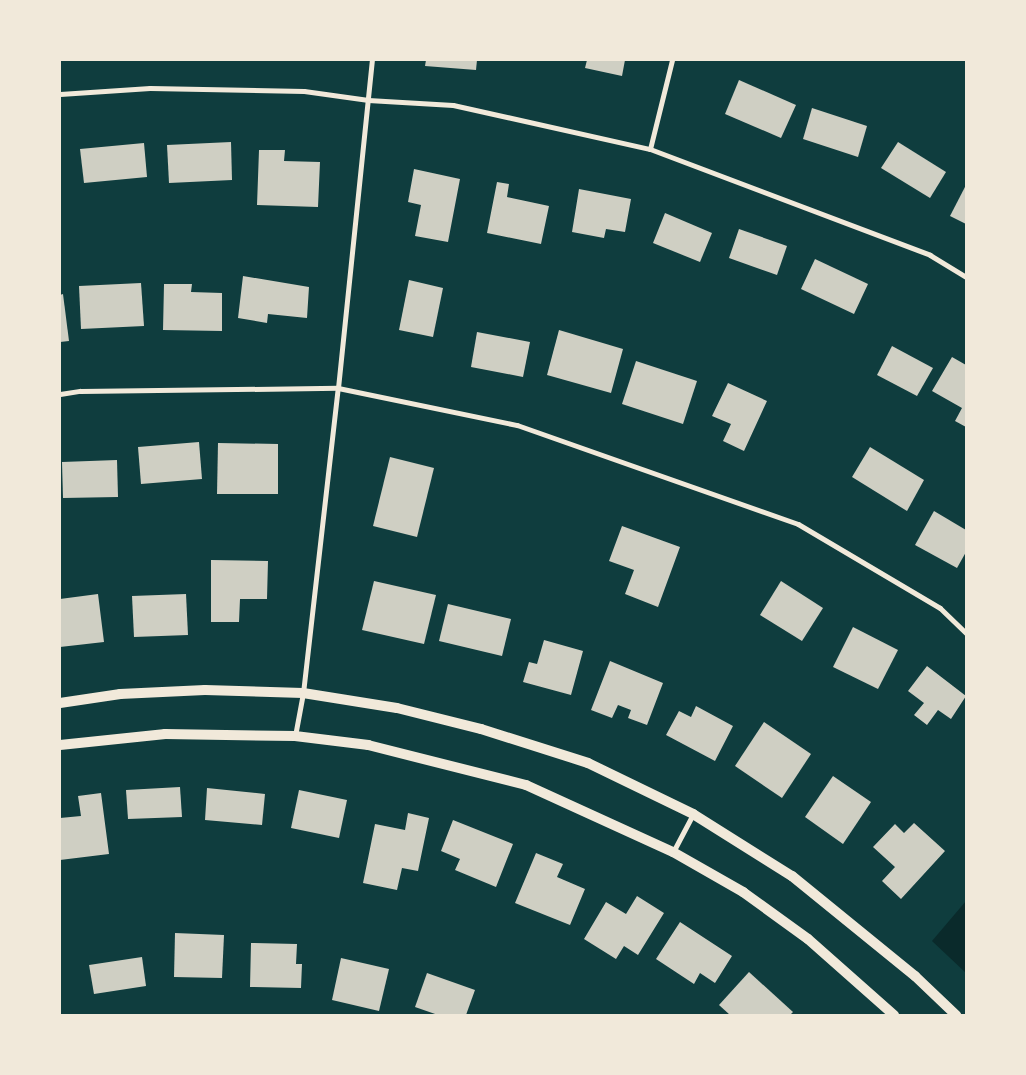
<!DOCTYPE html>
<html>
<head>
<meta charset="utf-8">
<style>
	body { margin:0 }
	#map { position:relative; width:1026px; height:1075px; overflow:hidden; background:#0f3d3e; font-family:Arial,sans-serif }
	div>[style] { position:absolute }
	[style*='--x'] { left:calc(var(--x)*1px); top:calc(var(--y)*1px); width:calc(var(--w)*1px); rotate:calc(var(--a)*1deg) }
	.water>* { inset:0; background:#0a2a2b }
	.building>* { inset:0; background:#cfcfc3 }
	.minor>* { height:5px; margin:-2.5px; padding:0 2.5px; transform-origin:2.5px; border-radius:2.5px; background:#f1e9da }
	.secondary>* { height:10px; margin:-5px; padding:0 5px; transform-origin:5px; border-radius:5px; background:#f1e9da }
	span { translate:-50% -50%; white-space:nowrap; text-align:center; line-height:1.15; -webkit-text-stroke:5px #f1e9da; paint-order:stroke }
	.frame { position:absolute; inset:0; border:61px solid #f1e9da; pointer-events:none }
</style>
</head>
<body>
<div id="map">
	<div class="water">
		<i style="clip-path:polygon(966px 901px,966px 973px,932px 941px)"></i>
	</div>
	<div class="building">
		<i style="clip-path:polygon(426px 60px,477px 60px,476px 70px,425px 66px)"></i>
		<i style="clip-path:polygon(587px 60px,625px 60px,622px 76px,585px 68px)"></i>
		<i style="clip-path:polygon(739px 80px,796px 105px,781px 138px,725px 114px)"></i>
		<i style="clip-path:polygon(812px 108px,867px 126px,858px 157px,803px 139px)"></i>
		<i style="clip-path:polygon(231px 142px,232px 180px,169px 183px,167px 145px)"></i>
		<i style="clip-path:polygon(898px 142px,946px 172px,930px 198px,881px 168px)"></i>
		<i style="clip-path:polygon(144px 143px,147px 177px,84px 183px,80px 149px)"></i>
		<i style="clip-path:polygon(259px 150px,285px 150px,284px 161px,320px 162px,318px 207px,257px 205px)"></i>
		<i style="clip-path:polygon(414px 169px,460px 179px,448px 242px,415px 236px,421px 205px,408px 202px)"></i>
		<i style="clip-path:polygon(497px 182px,509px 184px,507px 197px,549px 206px,541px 244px,487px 233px)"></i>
		<i style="clip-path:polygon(966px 185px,966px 224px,950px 216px)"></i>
		<i style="clip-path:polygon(579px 189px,631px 199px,625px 232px,606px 229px,604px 238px,572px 232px)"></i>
		<i style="clip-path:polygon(665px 213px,712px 233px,700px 262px,653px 243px)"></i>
		<i style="clip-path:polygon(739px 229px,787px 246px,777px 275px,729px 258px)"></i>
		<i style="clip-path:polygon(815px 259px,868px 284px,854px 314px,801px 289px)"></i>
		<i style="clip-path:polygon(243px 276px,309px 287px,307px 318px,268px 314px,267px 323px,238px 318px)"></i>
		<i style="clip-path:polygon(409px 280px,443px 288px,433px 337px,399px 330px)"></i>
		<i style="clip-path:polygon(141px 283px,144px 326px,81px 329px,79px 286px)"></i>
		<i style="clip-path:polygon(164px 284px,192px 284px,191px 292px,222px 293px,222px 331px,163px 330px)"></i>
		<i style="clip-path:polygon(63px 294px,69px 341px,60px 342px,60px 295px)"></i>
		<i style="clip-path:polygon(559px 330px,623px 349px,611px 393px,547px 375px)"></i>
		<i style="clip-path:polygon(477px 332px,530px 342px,523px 377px,471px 367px)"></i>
		<i style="clip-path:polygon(892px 346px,933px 368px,917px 396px,877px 375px)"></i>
		<i style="clip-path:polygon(952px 357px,966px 365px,966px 427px,955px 421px,962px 408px,932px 391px)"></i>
		<i style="clip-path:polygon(636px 361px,697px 381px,683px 424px,622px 404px)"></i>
		<i style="clip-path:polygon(728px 383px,767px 401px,744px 451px,723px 441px,731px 424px,712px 416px)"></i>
		<i style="clip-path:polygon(199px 442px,202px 479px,141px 484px,138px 447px)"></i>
		<i style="clip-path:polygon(218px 443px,278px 444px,278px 494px,217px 494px)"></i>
		<i style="clip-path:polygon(870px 447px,924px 480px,907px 511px,852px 477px)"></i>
		<i style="clip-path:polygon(390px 457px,434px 468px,417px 537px,373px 526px)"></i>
		<i style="clip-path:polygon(117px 460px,118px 497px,63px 498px,62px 462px)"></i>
		<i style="clip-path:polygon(934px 511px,966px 530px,966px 552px,957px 568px,915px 545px)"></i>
		<i style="clip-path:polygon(622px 526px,680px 547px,658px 607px,625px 594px,634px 570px,609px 561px)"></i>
		<i style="clip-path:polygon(211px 560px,268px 561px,267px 599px,240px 599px,239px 622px,211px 622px)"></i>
		<i style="clip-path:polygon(374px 581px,436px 595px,424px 644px,362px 630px)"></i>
		<i style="clip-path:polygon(781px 581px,823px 608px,802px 641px,760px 615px)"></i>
		<i style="clip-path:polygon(98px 594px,104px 642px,60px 647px,60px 599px)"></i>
		<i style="clip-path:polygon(186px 594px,188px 635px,134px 637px,132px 596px)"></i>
		<i style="clip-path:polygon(448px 604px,511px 619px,502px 656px,439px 641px)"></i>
		<i style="clip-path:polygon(853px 627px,898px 650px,878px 689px,833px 667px)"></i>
		<i style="clip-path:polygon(544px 640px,583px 651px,571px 695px,523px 682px,529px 662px,537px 664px)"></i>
		<i style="clip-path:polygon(610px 661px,663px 683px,647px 725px,628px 718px,631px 710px,618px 705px,612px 718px,591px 710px)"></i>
		<i style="clip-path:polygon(927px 666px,966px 696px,951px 719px,938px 710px,927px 725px,914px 715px,924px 703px,908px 691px)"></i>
		<i style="clip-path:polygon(696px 706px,733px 726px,715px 761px,666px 735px,679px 711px,691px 717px)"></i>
		<i style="clip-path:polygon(764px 722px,811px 754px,782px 798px,735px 766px)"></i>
		<i style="clip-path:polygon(833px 776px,871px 802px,843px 844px,805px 817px)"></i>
		<i style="clip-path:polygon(180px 787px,182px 817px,128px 819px,126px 790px)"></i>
		<i style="clip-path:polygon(207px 788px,265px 794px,262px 825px,205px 820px)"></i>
		<i style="clip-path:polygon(299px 790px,347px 800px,339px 838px,291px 828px)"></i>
		<i style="clip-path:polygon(101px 793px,109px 854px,60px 860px,60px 818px,81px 816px,78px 796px)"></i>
		<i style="clip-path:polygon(408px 813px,429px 818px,418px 871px,402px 868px,397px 890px,363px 883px,375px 824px,405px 830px)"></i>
		<i style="clip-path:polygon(453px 820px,513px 844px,496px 887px,455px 870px,460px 859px,441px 851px)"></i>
		<i style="clip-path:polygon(914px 823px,945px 851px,901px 899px,882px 881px,895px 867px,873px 847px,895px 824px,904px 833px)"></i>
		<i style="clip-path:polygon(536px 853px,563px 864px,557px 877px,585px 889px,570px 925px,515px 903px)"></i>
		<i style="clip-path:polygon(637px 896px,664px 913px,638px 955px,624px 946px,616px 959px,584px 939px,606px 902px,626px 914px)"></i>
		<i style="clip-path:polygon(680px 922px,732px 956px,715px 983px,700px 973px,694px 984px,656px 959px)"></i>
		<i style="clip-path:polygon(175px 933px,224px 935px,222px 978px,174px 977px)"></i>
		<i style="clip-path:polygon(251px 943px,297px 944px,296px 964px,302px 964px,301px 988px,250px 987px)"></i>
		<i style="clip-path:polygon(142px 957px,146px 986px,94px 994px,89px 965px)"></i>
		<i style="clip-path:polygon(341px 958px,389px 969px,379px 1011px,332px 1000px)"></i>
		<i style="clip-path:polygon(749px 972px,793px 1012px,790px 1015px,730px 1015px,719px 1005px)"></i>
		<i style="clip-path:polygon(427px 973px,475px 990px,466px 1015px,438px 1015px,415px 1007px)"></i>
	</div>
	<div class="minor">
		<i style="--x:60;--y:94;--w:90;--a:-3.8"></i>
		<i style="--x:150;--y:88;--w:154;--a:1.1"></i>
		<i style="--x:304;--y:91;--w:65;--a:8"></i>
		<i style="--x:368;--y:100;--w:85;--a:3.4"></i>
		<i style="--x:453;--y:105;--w:202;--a:12.6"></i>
		<i style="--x:650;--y:149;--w:299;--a:20.7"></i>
		<i style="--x:930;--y:255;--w:42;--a:31.4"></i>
		<i style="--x:650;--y:149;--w:92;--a:-76.1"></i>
		<i style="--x:60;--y:394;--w:20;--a:-9"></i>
		<i style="--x:80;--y:391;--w:258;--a:-0.7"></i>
		<i style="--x:338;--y:388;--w:183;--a:11.7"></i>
		<i style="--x:517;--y:425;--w:298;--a:19.4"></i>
		<i style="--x:798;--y:524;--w:165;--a:30.6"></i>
		<i style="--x:940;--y:608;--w:36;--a:44"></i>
		<i style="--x:295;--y:736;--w:44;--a:-79.5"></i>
		<i style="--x:303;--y:693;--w:307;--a:-83.5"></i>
		<i style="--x:338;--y:388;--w:330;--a:-84.1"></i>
		<i style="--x:673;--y:852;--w:43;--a:-62.2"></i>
	</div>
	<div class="secondary">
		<i style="--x:60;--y:703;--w:61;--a:-8.5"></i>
		<i style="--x:120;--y:694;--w:85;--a:-2.7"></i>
		<i style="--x:205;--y:690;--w:98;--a:1.8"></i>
		<i style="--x:303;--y:693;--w:95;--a:9.1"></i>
		<i style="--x:397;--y:708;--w:87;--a:14"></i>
		<i style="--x:481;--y:729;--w:112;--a:17.6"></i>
		<i style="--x:588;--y:763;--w:117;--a:25.9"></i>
		<i style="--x:693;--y:814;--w:117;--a:32.1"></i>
		<i style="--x:792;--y:876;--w:159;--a:39.1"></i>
		<i style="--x:915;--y:976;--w:57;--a:43.6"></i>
		<i style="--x:60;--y:745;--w:106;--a:-6"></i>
		<i style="--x:165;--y:734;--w:130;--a:0.9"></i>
		<i style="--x:295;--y:736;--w:74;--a:7"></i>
		<i style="--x:368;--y:745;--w:163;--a:14.2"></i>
		<i style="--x:526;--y:785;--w:162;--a:24.5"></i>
		<i style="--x:673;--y:852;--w:81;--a:29.7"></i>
		<i style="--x:743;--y:892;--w:80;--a:35.9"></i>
		<i style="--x:808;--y:939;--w:115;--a:41.5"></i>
	</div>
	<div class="frame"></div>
</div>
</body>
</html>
